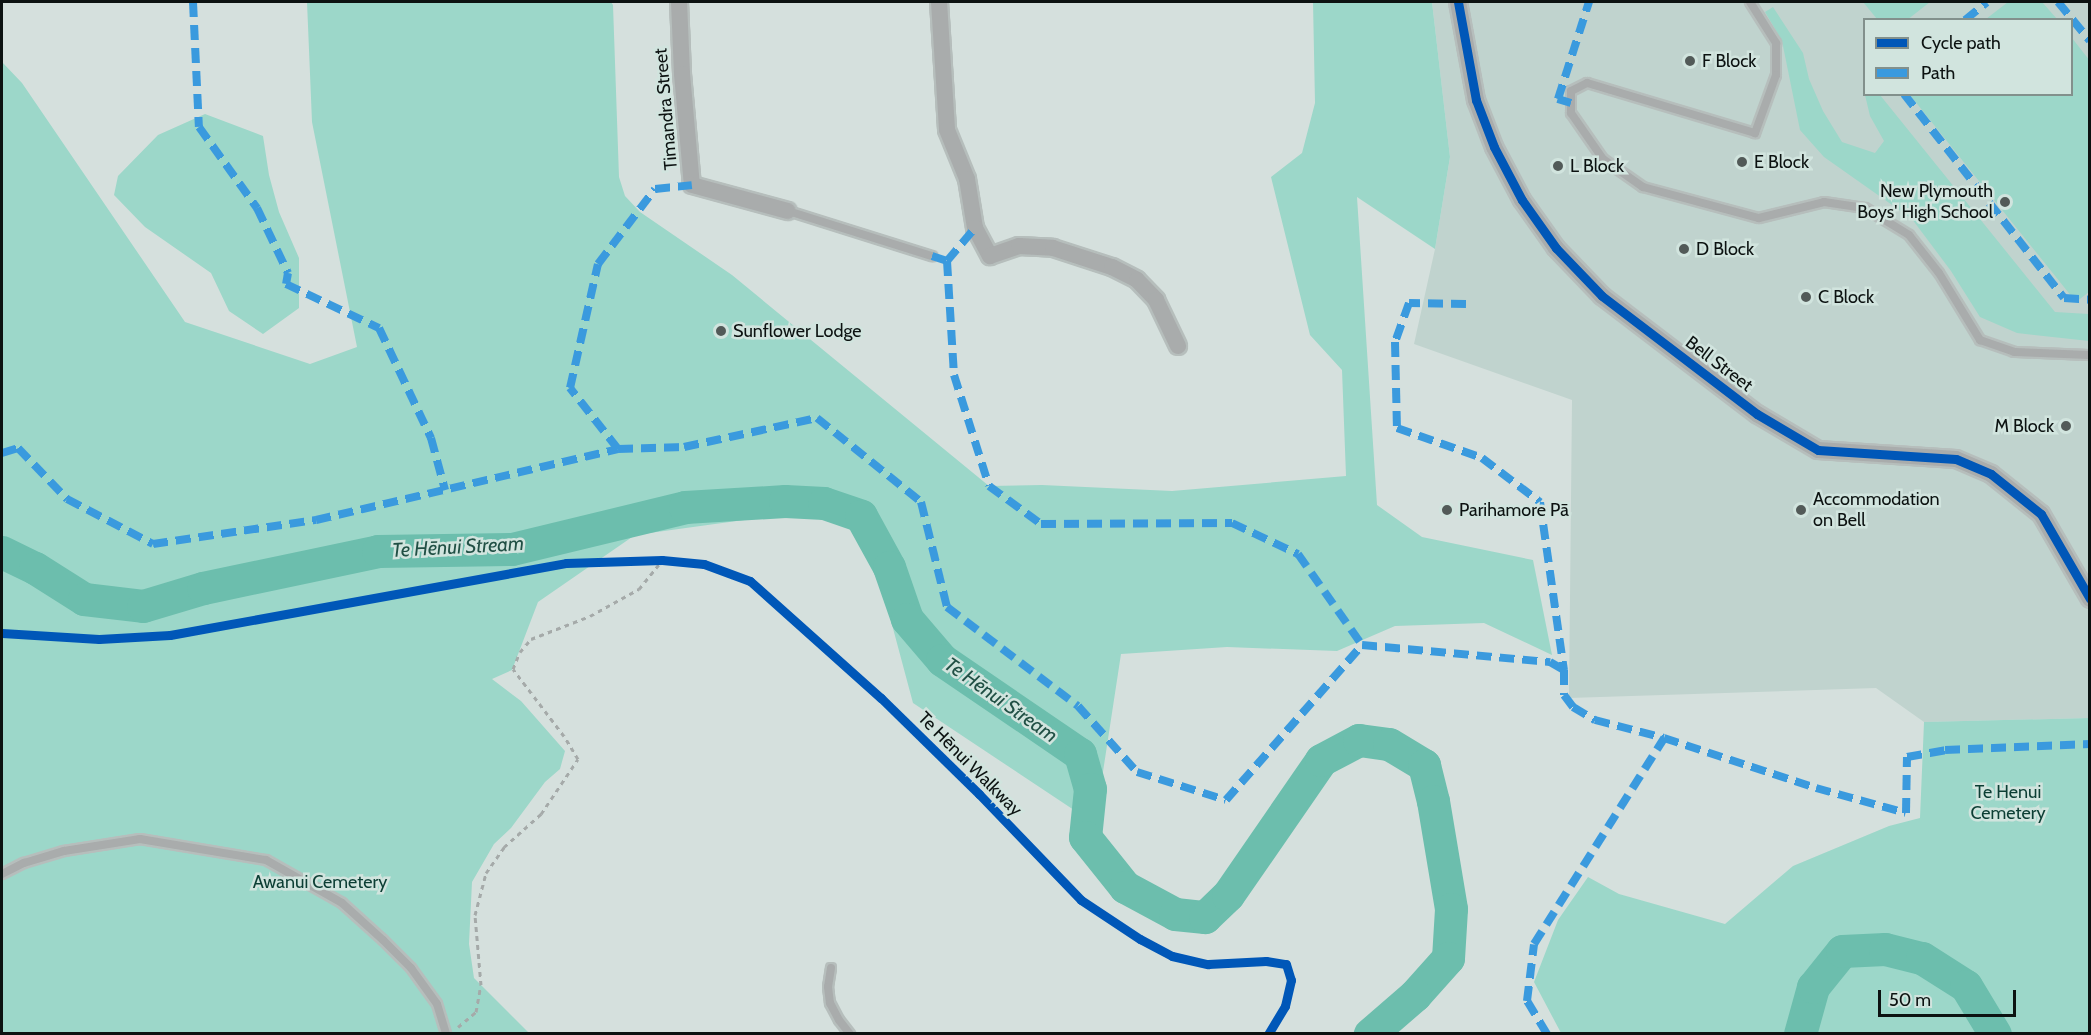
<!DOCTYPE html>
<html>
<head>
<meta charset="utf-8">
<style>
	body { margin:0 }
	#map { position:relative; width:2091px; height:1035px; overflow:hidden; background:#d5e0dd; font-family:Cabin,sans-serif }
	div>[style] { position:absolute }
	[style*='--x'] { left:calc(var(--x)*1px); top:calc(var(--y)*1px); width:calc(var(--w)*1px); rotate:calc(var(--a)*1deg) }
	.built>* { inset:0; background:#c0d3ce }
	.green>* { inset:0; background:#9cd7c9 }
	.river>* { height:33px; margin:-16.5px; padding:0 16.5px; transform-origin:16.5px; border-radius:16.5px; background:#6cbead }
	.path>* { height:3px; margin-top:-1.5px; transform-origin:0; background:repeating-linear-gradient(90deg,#a5aaa9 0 4.5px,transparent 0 9px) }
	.roads { filter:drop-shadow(2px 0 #b6bebc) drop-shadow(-2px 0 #b6bebc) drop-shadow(0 2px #b6bebc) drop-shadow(0 -2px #b6bebc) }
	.lane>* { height:8px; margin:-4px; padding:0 4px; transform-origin:4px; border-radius:4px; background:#a9acac }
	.street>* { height:16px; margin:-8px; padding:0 8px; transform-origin:8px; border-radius:8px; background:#a9acac }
	.quiet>* { height:8px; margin-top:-4px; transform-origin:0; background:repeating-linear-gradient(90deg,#3a9ade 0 15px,transparent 0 23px) }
	.cycleway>* { height:9px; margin:-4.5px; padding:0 4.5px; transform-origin:4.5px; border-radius:4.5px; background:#0057b8 }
	.dots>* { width:16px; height:16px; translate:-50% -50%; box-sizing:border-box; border:3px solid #d1e4de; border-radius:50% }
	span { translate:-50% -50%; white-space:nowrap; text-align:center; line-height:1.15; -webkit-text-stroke:5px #d1e4de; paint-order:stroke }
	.poi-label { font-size:18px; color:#0c1211 }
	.left { translate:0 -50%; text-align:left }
	.right { translate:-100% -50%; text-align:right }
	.street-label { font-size:18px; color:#0c1211 }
	.park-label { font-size:18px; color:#0c3e34 }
	.water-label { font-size:20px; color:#215045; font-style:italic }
	.frame { position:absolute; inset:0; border:3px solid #0c1211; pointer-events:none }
	.legend { position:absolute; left:1863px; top:18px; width:210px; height:78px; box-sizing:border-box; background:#d1e4de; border:2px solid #82908c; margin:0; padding:8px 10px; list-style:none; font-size:18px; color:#0c1211 }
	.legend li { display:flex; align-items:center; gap:12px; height:30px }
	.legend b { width:30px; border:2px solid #82908c }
	.scale { position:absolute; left:1878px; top:990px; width:138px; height:27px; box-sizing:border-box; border:3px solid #0c1211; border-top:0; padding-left:8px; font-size:18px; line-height:21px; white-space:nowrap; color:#0c1211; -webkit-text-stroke:4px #d1e4de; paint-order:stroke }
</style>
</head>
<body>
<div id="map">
	<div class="built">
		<i style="clip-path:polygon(evenodd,1432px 2px,2089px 2px,2089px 718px,1924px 722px,1876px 688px,1569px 698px,1572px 400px,1414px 344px,1435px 249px,1450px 157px,1432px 2px,1864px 20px,2072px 20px,2072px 94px,1864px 94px,1864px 20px)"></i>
	</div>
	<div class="green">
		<i style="clip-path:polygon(307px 2px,611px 2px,613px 5px,619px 177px,625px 196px,640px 212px,732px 275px,989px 486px,1042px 485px,1172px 491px,1346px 476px,1342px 370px,1310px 335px,1271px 177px,1302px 153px,1315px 103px,1313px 2px,1432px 2px,1450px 157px,1435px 249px,1357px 197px,1377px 505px,1422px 537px,1533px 560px,1552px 655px,1484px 623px,1395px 626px,1337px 651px,1227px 647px,1121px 654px,1095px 824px,913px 703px,872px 550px,851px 525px,796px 513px,635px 535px,538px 602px,512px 670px,492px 679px,521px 701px,565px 751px,560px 769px,545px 782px,511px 828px,494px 844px,472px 882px,469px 944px,474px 978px,529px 1033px,2px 1033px,2px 62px,22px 83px,185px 322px,310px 364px,357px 347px,312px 122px)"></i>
		<i style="clip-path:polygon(1863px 2px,1930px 2px,1907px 20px,1877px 19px)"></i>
		<i style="clip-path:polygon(2008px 2px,2042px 2px,2057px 19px,1986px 19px)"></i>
		<i style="clip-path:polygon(1773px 7px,1803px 53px,1809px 79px,1823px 111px,1842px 142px,1875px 153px,1884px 141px,1870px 116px,1865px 95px,1880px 95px,2055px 312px,2089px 314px,2089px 341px,2017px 333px,1980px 317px,1951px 271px,1912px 219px,1824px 157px,1800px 130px,1782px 41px,1765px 12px)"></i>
		<i style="clip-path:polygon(2072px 38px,2090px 61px,2089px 292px,2076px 302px,1910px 95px,2072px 94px)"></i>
		<i style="clip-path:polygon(205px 114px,263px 136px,269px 175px,279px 212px,299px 258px,299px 308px,263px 334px,229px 311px,211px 273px,145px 227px,114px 195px,118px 176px,158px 135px)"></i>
		<i style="clip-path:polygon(2089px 718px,2089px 1033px,1561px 1033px,1534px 982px,1558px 920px,1588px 877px,1619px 894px,1725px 924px,1793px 866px,1889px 826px,1920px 818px,1924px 722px)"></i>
	</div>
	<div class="river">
		<i style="--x:2;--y:552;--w:37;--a:26"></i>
		<i style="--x:35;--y:568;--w:58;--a:32.3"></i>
		<i style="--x:84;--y:599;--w:59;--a:6.8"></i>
		<i style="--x:143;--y:606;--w:63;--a:-16.7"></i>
		<i style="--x:203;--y:588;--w:179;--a:-11.9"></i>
		<i style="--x:378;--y:551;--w:134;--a:-0.9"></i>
		<i style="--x:512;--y:549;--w:178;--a:-13.6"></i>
		<i style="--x:685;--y:507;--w:100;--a:-3.4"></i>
		<i style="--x:785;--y:501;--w:39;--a:3"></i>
		<i style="--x:824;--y:503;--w:39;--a:19"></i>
		<i style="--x:861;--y:516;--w:58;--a:61.2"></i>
		<i style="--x:889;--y:567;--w:55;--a:70.9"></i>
		<i style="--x:907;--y:619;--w:54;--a:49.5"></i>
		<i style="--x:942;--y:660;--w:167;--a:34.3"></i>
		<i style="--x:1080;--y:754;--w:36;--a:74"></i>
		<i style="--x:1090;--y:789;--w:48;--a:95.9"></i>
		<i style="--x:1085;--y:837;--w:64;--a:51.3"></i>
		<i style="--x:1125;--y:887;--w:57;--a:28.4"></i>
		<i style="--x:1175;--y:914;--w:30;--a:6"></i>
		<i style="--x:1205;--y:917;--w:32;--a:-44"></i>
		<i style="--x:1228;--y:895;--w:164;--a:-55.4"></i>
		<i style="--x:1321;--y:760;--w:43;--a:-27.8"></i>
		<i style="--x:1359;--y:740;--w:30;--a:8"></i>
		<i style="--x:1389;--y:744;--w:41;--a:31"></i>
		<i style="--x:1424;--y:765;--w:37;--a:76"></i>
		<i style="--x:1433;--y:801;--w:109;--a:80.5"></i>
		<i style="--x:1451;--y:909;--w:49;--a:93.5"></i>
		<i style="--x:1448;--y:958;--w:50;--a:131.7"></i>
		<i style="--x:1415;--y:995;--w:60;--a:139.1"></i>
		<i style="--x:1800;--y:1034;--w:49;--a:-74.5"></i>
		<i style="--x:1813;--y:987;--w:46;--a:-51.1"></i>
		<i style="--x:1842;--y:951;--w:43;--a:-2.7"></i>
		<i style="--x:1885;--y:949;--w:38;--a:14"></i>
		<i style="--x:1922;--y:958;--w:52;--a:32.5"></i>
		<i style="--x:1966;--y:986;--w:56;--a:58.9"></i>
	</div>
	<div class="path">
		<i style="--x:566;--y:563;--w:96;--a:-1.8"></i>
		<i style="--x:662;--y:560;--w:42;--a:5.4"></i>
		<i style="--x:704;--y:564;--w:49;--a:20.3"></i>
		<i style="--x:750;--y:581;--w:176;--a:41.8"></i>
		<i style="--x:881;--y:698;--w:137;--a:44.4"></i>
		<i style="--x:979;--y:794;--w:147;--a:46.1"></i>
		<i style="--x:1081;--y:900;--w:71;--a:33.5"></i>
		<i style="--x:1140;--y:939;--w:36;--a:28"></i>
		<i style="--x:1172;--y:956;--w:37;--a:13"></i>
		<i style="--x:1208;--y:964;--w:58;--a:-3"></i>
		<i style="--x:1266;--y:961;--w:20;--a:9"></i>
		<i style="--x:1286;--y:964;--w:17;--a:73"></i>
		<i style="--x:1291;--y:980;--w:27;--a:103"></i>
		<i style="--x:1285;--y:1006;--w:33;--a:121"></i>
		<i style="--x:458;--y:1027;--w:23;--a:-40"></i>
		<i style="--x:476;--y:1012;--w:27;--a:-80"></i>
		<i style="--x:481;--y:985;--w:70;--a:-94.9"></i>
		<i style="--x:475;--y:915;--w:43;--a:-75.3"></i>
		<i style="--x:486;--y:873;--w:32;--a:-55"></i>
		<i style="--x:504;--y:847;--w:50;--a:-41.7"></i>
		<i style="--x:541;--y:814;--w:66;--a:-56.1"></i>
		<i style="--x:578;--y:759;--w:27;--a:-121"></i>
		<i style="--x:564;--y:736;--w:84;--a:-127.3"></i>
		<i style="--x:513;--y:669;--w:18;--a:-68"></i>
		<i style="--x:520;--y:652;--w:17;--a:-50"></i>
		<i style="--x:531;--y:639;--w:63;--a:-21.3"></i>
		<i style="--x:590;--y:616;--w:56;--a:-28.9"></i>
		<i style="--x:639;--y:589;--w:36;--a:-51"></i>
	</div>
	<div class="roads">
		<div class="lane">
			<i style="--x:1750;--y:2;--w:49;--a:57.6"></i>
			<i style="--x:1776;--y:43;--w:32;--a:90"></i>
			<i style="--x:1776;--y:75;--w:62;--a:109.9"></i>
			<i style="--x:1755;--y:133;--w:175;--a:-163.4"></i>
			<i style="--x:1587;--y:83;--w:18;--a:153"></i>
			<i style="--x:1571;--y:91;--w:22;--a:90"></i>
			<i style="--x:1571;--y:113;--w:56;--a:55.2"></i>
			<i style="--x:1603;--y:159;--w:49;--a:35"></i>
			<i style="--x:1643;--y:187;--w:120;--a:15"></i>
			<i style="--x:1759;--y:218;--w:67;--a:-13.8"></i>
			<i style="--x:1824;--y:202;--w:41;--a:8.3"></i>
			<i style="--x:1865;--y:208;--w:52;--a:31.5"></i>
			<i style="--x:1909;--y:235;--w:48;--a:51.7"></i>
			<i style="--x:1939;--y:273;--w:79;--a:58.5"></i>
			<i style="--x:1980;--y:340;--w:36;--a:19"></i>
			<i style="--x:2014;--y:352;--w:76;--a:2.3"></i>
			<i style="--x:788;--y:211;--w:151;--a:17.4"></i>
			<i style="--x:2;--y:874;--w:25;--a:-27"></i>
			<i style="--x:24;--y:863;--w:42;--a:-16.7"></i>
			<i style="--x:64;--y:851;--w:77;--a:-9"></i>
			<i style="--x:140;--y:839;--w:128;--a:9.5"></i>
			<i style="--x:266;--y:860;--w:87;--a:29.5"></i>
			<i style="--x:342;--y:903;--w:55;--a:42.1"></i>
			<i style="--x:383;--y:940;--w:40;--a:45"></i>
			<i style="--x:411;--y:968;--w:44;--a:54.2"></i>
			<i style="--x:437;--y:1004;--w:31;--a:73"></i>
			<i style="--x:831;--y:968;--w:19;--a:99"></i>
			<i style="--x:828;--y:987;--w:16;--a:83"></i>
			<i style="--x:830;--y:1003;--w:19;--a:62"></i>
			<i style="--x:839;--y:1020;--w:18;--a:52"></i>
		</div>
		<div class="street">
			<i style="--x:679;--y:2;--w:72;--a:87.6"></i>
			<i style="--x:682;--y:74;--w:111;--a:84.9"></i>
			<i style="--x:692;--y:185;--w:99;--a:15.2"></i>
			<i style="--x:939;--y:2;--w:128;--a:86.4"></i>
			<i style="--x:947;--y:130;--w:53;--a:67.8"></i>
			<i style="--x:967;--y:179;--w:50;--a:80.7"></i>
			<i style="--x:975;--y:228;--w:32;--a:62"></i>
			<i style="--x:990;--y:256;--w:31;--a:-19"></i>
			<i style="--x:1019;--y:246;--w:34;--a:3"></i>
			<i style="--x:1053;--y:248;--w:62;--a:17.9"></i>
			<i style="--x:1112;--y:267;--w:28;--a:27"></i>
			<i style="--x:1137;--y:280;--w:28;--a:46"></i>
			<i style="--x:1156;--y:300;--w:51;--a:64.4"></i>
			<i style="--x:1458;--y:2;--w:100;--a:79.6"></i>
			<i style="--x:1476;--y:100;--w:50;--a:69"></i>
			<i style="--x:1494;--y:147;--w:60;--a:62.2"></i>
			<i style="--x:1522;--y:200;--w:59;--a:54.7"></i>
			<i style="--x:1556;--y:248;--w:66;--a:46.2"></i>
			<i style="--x:1602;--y:296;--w:195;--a:37.3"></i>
			<i style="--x:1757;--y:414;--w:71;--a:30.5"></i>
			<i style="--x:1818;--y:450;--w:138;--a:3.7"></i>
			<i style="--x:1956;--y:459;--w:38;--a:23"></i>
			<i style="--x:1991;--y:474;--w:64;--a:38.7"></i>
			<i style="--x:2041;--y:514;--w:98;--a:60"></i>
		</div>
	</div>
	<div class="quiet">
		<i style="--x:193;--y:2;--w:125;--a:87.3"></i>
		<i style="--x:199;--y:127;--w:100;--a:54.4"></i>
		<i style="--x:257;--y:208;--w:72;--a:64.5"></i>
		<i style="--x:288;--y:273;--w:11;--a:100"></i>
		<i style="--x:286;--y:284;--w:103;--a:25.3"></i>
		<i style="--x:379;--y:328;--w:122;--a:64.7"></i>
		<i style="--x:431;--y:438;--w:54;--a:74.9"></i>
		<i style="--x:2058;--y:2;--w:50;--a:50.6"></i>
		<i style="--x:1965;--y:20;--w:28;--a:-39"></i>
		<i style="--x:1904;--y:94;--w:259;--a:51.9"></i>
		<i style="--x:2064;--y:298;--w:26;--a:4"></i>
		<i style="--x:1571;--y:103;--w:14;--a:-163"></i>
		<i style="--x:1558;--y:99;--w:102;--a:-72.3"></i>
		<i style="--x:932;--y:256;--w:16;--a:18"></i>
		<i style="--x:947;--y:261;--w:43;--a:-49.7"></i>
		<i style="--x:947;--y:261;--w:114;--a:86.5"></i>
		<i style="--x:954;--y:375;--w:116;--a:72.5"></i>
		<i style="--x:989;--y:486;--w:64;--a:36.2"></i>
		<i style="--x:1041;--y:524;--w:191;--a:-0.3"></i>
		<i style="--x:1232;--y:523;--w:73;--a:25.2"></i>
		<i style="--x:1298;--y:554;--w:111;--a:54.9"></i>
		<i style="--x:1466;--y:304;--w:57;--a:-179"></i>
		<i style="--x:1409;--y:303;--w:41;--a:109.7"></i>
		<i style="--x:1395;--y:342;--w:86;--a:88.7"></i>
		<i style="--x:1397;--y:428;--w:90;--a:19.4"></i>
		<i style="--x:1482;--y:458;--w:73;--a:37.2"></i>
		<i style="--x:1540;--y:502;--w:170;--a:81.9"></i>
		<i style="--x:618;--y:449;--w:78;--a:-128.2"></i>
		<i style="--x:570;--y:388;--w:127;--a:-77.3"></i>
		<i style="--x:598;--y:264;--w:94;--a:-52.8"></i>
		<i style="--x:655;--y:189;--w:37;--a:-6"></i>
		<i style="--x:2;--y:453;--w:17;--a:-17"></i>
		<i style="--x:18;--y:448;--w:71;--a:46.1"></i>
		<i style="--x:67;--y:499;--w:97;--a:27.6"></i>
		<i style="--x:153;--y:544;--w:165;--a:-8.4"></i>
		<i style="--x:316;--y:520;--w:310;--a:-13.2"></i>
		<i style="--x:618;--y:449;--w:66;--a:-1.7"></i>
		<i style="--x:684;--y:447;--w:136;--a:-12.3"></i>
		<i style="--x:817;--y:418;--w:134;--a:38.9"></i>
		<i style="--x:921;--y:502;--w:108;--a:76.1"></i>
		<i style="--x:947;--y:607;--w:164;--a:37.1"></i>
		<i style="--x:1078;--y:706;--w:89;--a:48.2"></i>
		<i style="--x:1137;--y:772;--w:93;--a:17.5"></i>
		<i style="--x:1226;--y:800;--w:206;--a:-48.7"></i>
		<i style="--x:1362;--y:645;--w:189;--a:5.2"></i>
		<i style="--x:1550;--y:662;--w:16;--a:30"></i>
		<i style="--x:1564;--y:670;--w:25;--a:90"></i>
		<i style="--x:1564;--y:695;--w:15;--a:53"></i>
		<i style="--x:1573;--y:707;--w:26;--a:31"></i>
		<i style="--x:1595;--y:720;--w:71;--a:14.6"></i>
		<i style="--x:1664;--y:738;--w:160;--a:18.2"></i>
		<i style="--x:1816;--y:788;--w:93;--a:15.5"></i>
		<i style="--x:1906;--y:813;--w:56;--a:-89"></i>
		<i style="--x:1907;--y:757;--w:39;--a:-10"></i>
		<i style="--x:1945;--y:750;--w:145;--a:-2.4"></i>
		<i style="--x:1547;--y:1034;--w:39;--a:-121"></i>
		<i style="--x:1527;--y:1001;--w:57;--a:-83"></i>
		<i style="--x:1534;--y:944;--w:244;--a:-57.7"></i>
	</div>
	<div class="cycleway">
		<i style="--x:1458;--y:2;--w:100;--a:79.6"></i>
		<i style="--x:1476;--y:100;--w:50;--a:69"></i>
		<i style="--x:1494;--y:147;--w:60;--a:62.2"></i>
		<i style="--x:1522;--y:200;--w:59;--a:54.7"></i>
		<i style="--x:1556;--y:248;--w:66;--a:46.2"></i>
		<i style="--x:1602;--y:296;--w:195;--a:37.3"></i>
		<i style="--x:1757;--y:414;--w:71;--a:30.5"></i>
		<i style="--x:1818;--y:450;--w:138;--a:3.7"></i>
		<i style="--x:1956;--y:459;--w:38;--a:23"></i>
		<i style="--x:1991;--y:474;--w:64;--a:38.7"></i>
		<i style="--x:2041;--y:514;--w:98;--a:60"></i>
		<i style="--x:2;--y:633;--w:97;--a:3.5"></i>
		<i style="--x:99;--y:639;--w:71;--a:-3.2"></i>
		<i style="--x:170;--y:635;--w:402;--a:-10.3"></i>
		<i style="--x:566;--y:563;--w:96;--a:-1.8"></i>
		<i style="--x:662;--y:560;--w:42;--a:5.4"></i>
		<i style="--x:704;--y:564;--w:49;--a:20.3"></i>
		<i style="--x:750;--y:581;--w:176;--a:41.8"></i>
		<i style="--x:881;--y:698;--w:137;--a:44.4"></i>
		<i style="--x:979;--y:794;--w:147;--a:46.1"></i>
		<i style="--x:1081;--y:900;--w:71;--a:33.5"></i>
		<i style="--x:1140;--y:939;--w:36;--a:28"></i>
		<i style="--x:1172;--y:956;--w:37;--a:13"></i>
		<i style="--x:1208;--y:964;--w:58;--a:-3"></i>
		<i style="--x:1266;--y:961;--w:20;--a:9"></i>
		<i style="--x:1286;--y:964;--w:17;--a:73"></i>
		<i style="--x:1291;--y:980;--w:27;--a:103"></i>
		<i style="--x:1285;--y:1006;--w:33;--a:121"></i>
	</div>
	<div class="dots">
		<i style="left:1690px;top:61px;background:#525a58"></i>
		<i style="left:1742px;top:162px;background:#525a58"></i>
		<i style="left:1558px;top:166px;background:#525a58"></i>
		<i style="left:2005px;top:202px;background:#525a58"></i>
		<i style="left:1684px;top:249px;background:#525a58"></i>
		<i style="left:1806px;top:297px;background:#525a58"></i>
		<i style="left:721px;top:331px;background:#525a58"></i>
		<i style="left:2066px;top:426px;background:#525a58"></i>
		<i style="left:1447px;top:510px;background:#525a58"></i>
		<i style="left:1801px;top:510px;background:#525a58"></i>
	</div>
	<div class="poi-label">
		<span class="left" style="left:1702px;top:61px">F Block</span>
		<span class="left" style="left:1754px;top:162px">E Block</span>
		<span class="left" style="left:1570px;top:166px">L Block</span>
		<span class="right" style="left:1993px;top:202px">New Plymouth<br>Boys' High School</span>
		<span class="left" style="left:1696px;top:249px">D Block</span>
		<span class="left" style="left:1818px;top:297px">C Block</span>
		<span class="left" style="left:733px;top:331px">Sunflower Lodge</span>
		<span class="right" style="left:2054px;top:426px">M Block</span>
		<span class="left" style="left:1813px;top:510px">Accommodation<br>on Bell</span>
		<span class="left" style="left:1459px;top:510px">Parihamore Pā</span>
	</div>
	<div class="street-label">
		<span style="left:666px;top:109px;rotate:-95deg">Timandra Street</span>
		<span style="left:1719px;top:364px;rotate:37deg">Bell Street</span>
		<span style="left:970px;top:764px;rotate:45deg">Te Hēnui Walkway</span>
	</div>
	<div class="park-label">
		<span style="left:2008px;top:803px">Te Henui<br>Cemetery</span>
		<span style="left:320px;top:882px">Awanui Cemetery</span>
	</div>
	<div class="water-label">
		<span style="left:458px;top:547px;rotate:-3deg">Te Hēnui Stream</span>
		<span style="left:1001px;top:700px;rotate:35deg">Te Hēnui Stream</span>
	</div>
	<div class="frame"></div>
	<ul class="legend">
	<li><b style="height:8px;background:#0057b8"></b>Cycle path</li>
	<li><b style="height:8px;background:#3a9ade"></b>Path</li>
	</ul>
	<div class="scale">50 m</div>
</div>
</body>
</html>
